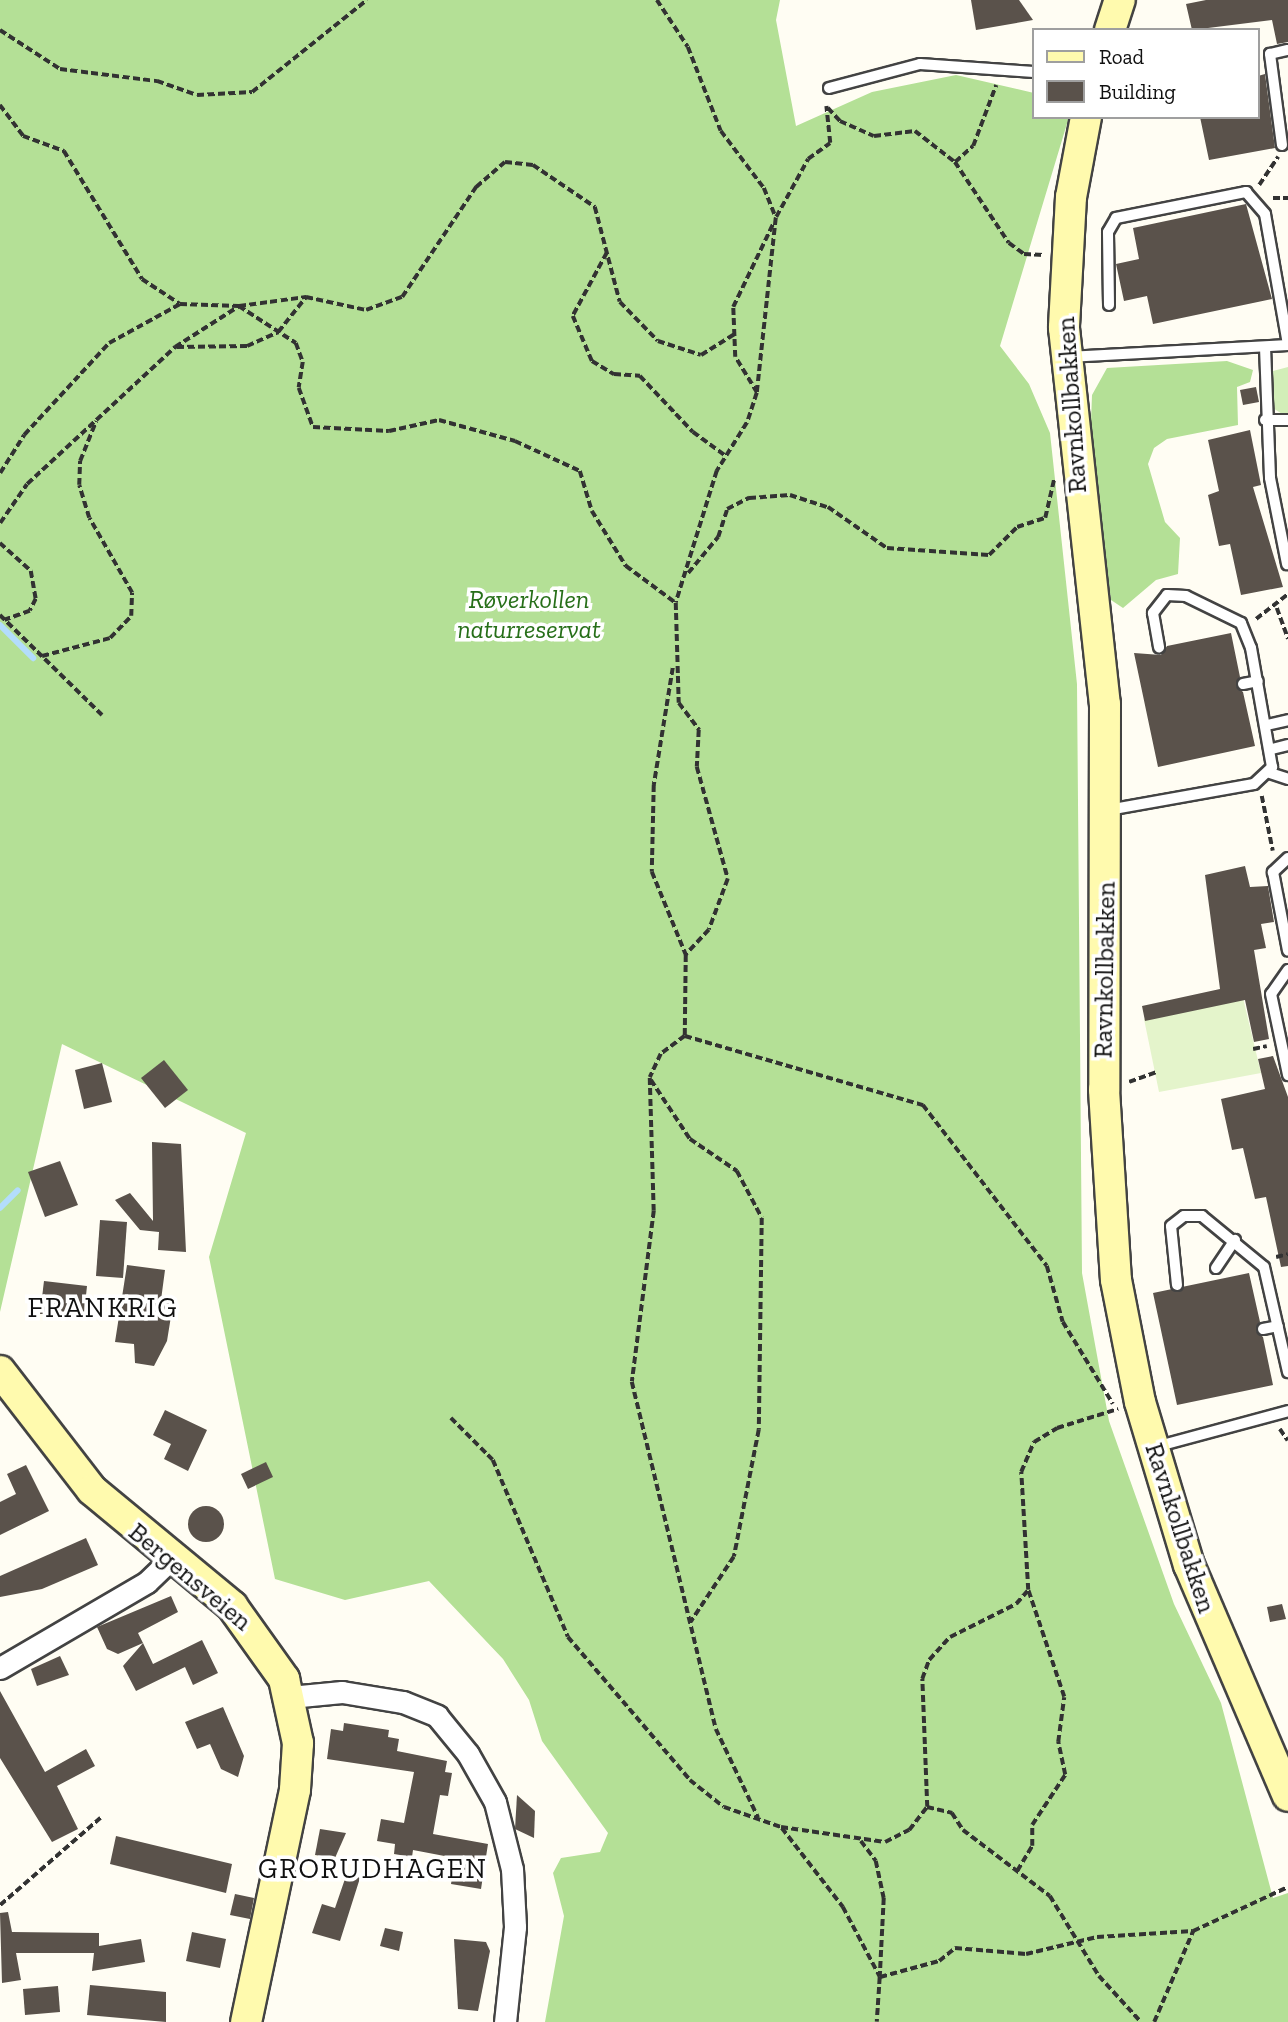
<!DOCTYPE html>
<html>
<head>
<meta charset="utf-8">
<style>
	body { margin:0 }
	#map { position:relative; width:1288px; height:2022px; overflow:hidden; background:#fffdf3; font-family:"Zilla Slab",serif }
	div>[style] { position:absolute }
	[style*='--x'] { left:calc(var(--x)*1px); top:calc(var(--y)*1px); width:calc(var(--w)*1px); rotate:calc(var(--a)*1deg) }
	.green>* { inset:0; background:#d2eeb8 }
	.forest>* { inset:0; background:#b4e096 }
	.pitch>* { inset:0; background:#e4f4cb }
	.stream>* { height:6px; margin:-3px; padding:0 3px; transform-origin:3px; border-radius:3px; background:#b3ddfc }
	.building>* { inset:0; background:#5a524b }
	.round { border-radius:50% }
	.path>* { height:3.5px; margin-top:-1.75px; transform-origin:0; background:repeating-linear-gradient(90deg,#323232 0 7px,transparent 0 10.5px) }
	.roads { filter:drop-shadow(2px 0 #434343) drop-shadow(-2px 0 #434343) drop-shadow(0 2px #434343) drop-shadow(0 -2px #434343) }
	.lane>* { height:10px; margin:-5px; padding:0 5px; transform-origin:5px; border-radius:5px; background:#fff }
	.street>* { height:21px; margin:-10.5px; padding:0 10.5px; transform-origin:10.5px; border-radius:10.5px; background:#fff }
	.secondary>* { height:30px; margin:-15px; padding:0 15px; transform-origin:15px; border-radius:15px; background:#fffaae }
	span { translate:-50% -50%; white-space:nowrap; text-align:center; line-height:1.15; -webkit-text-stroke:7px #fff; paint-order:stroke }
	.street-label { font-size:26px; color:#101010 }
	.park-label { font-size:26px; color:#276f19; font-style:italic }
	.neighbourhood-label { font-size:28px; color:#101010; letter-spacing:2px }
	.legend { position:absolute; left:1032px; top:28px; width:228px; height:91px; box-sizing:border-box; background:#fff; border:2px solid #9f9f9f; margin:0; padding:9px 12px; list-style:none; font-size:21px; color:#101010 }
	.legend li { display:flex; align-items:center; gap:14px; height:35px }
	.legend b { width:35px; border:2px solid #9f9f9f }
</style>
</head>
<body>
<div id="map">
	<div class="green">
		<i style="clip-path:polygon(1288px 367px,1288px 415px,1284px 415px,1271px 407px,1271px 379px,1273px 371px)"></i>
	</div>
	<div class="forest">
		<i style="clip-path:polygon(0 0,780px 0,776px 20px,796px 126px,872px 92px,956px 75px,1034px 93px,1034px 117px,1069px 117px,1000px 346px,1029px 384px,1050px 433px,1077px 684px,1082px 1273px,1109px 1421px,1174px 1604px,1221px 1703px,1273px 1898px,1288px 1893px,1288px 2022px,545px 2022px,564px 1916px,553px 1873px,561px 1858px,600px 1852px,608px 1833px,542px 1741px,529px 1700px,503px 1659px,429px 1581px,345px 1600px,275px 1579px,209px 1257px,246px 1133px,62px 1044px,0 1312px)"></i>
		<i style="clip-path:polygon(1227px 361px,1253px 370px,1250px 382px,1237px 387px,1238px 425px,1167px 439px,1154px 448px,1148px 464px,1165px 522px,1180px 538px,1178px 574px,1156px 580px,1123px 608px,1111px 600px,1090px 448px,1092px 395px,1107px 368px)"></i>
	</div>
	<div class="pitch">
		<i style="clip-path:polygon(1243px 998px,1261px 1073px,1159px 1092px,1144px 1019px)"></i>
	</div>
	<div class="stream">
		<i style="--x:0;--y:625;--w:47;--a:45"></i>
		<i style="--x:0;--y:1208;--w:25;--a:-45"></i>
	</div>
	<div class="building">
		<i style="clip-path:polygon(971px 0,1019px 0,1033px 20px,976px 30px)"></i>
		<i style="clip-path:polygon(1206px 0,1288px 0,1288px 42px,1277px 44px,1272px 20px,1192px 30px,1186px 4px)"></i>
		<i style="clip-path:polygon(1265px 74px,1275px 148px,1209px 160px,1200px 117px,1258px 117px,1258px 76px)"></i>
		<i style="clip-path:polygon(1246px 204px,1272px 299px,1153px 324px,1147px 296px,1124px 301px,1116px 264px,1139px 259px,1133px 228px)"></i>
		<i style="clip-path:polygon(1256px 387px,1259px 402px,1243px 405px,1240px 390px)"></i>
		<i style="clip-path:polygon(1250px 430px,1261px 485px,1253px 487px,1283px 587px,1241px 595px,1230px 544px,1219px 546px,1208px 495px,1219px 491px,1208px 440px)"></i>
		<i style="clip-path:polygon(1231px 633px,1240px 677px,1236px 686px,1243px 692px,1255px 746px,1158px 767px,1134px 653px,1161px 655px,1167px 646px)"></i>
		<i style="clip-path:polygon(1245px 866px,1250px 887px,1268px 886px,1274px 922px,1261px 924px,1266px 948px,1254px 950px,1269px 1039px,1254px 1042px,1245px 1000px,1145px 1021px,1142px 1006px,1220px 989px,1205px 875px)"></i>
		<i style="clip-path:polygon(1273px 1056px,1288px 1097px,1288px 1266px,1281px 1267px,1266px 1197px,1255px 1199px,1243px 1148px,1232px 1150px,1221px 1099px,1265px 1089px,1258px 1059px)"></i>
		<i style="clip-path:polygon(164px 1060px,188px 1090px,165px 1108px,141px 1078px)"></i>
		<i style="clip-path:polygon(102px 1063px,112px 1102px,84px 1109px,75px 1070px)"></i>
		<i style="clip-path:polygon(152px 1142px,181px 1144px,186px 1252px,158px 1250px,159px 1232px,140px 1230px,115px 1200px,130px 1193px,153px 1221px)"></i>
		<i style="clip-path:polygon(60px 1161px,78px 1205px,45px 1217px,28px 1172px)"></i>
		<i style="clip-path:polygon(100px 1220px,127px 1222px,123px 1278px,96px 1276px)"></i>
		<i style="clip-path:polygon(127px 1265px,165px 1270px,161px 1300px,173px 1304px,167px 1341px,154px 1366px,135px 1363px,134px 1344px,115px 1342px)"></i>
		<i style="clip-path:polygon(1249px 1273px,1260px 1322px,1256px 1331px,1263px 1337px,1273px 1385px,1177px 1405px,1153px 1293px)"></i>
		<i style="clip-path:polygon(44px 1281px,87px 1286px,84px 1314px,40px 1314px)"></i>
		<i style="clip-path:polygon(165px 1410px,207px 1430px,188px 1471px,164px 1459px,171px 1444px,153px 1435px)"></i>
		<i style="clip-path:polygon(266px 1462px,273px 1477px,248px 1489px,241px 1474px)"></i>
		<i style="clip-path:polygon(26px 1465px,49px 1511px,0 1535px,0 1502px,16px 1494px,7px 1474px)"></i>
		<i class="round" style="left:188px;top:1506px;width:36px;height:36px"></i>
		<i style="clip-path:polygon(86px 1538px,98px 1565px,42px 1589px,0 1597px,0 1576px)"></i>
		<i style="clip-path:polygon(171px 1596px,178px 1612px,138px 1633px,143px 1643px,118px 1654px,107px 1649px,97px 1627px)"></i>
		<i style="clip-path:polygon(1282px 1604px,1286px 1619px,1270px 1622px,1267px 1607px)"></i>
		<i style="clip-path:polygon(202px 1640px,218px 1673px,193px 1685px,185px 1667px,136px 1691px,123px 1666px,143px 1643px,153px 1664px)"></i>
		<i style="clip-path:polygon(60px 1656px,69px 1675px,37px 1686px,31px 1669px)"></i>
		<i style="clip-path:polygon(0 1691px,45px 1772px,86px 1749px,95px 1766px,57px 1786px,78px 1829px,52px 1842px,0 1758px)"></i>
		<i style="clip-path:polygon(223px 1707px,244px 1756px,238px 1777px,221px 1769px,210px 1744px,197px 1749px,185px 1722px)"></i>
		<i style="clip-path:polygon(344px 1723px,389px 1730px,388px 1737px,399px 1739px,397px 1751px,447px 1761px,445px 1772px,452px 1773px,448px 1796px,440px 1795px,433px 1834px,488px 1844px,481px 1889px,451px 1884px,455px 1858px,413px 1850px,412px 1857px,394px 1854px,395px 1844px,377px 1841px,381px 1819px,404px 1823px,414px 1772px,327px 1759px,331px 1729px,343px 1731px)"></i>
		<i style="clip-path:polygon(517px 1795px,535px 1811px,534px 1838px,515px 1829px)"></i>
		<i style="clip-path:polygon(320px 1829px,346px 1833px,335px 1858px,315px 1855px)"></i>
		<i style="clip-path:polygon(116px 1836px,232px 1864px,226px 1893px,110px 1864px)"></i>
		<i style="clip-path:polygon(347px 1873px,360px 1878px,340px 1941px,312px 1933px,322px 1904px,335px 1908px)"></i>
		<i style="clip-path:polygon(235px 1894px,254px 1898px,250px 1919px,230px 1915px)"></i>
		<i style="clip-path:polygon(8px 1912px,12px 1932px,99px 1933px,99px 1946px,141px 1939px,145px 1962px,92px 1971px,94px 1953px,16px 1953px,21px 1980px,2px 1983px,0 1913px)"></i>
		<i style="clip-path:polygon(385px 1928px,403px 1932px,399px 1951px,380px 1946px)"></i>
		<i style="clip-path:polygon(192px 1932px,226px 1939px,220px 1968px,186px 1961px)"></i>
		<i style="clip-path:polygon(454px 1939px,486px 1942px,490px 1951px,478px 2011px,458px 2009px)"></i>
		<i style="clip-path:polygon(90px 1985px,166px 1992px,166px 2022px,87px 2015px)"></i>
		<i style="clip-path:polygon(58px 1986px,60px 2012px,25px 2015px,23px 1989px)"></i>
	</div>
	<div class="path">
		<i style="--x:657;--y:0;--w:56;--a:56.6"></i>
		<i style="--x:688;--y:47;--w:90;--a:68.6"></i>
		<i style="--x:721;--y:131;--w:71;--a:53"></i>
		<i style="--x:764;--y:188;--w:32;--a:68"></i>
		<i style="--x:776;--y:218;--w:176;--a:96.2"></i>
		<i style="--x:757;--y:393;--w:32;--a:108"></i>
		<i style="--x:747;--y:423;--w:57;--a:122"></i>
		<i style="--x:717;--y:471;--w:138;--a:107.3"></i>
		<i style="--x:676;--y:603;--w:100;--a:88.3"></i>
		<i style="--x:679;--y:703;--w:34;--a:53"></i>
		<i style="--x:699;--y:730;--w:37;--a:93"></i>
		<i style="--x:697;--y:767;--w:116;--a:74.5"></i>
		<i style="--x:728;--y:879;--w:54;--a:110.4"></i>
		<i style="--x:709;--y:930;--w:34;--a:133"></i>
		<i style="--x:686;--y:955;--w:81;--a:90.7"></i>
		<i style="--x:685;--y:1036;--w:30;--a:143"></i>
		<i style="--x:661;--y:1054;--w:26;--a:115"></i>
		<i style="--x:650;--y:1078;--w:133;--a:88.3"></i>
		<i style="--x:654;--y:1211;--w:172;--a:97.3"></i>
		<i style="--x:632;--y:1382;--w:357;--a:76.4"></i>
		<i style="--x:716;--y:1729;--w:98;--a:64.5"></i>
		<i style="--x:0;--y:30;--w:72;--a:33"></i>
		<i style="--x:60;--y:69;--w:98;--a:7.1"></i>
		<i style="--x:157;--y:81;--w:42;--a:19.3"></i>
		<i style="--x:197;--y:95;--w:55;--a:-3.1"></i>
		<i style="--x:252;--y:92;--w:147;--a:-38.7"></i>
		<i style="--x:0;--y:105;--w:39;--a:53"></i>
		<i style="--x:23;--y:136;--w:44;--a:20.1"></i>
		<i style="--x:64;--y:151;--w:150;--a:58.6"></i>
		<i style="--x:142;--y:279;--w:45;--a:33.3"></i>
		<i style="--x:180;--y:304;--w:59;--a:1.9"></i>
		<i style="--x:239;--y:306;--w:68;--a:33"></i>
		<i style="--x:296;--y:343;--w:20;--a:70"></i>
		<i style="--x:303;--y:362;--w:26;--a:99"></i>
		<i style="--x:299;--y:388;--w:41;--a:70.3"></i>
		<i style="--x:313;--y:427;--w:76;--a:3"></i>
		<i style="--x:389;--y:431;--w:51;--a:-12.4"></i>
		<i style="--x:439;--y:420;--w:79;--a:15.4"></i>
		<i style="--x:515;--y:441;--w:72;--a:24.8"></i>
		<i style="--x:580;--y:471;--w:42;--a:73.3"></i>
		<i style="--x:592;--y:511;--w:65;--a:58.3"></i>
		<i style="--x:626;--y:566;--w:62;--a:36.5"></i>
		<i style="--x:828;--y:108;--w:18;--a:47"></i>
		<i style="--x:840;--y:121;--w:37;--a:24"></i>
		<i style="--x:874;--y:136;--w:41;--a:-7"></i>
		<i style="--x:915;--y:131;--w:51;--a:37.8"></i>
		<i style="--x:955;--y:162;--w:97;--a:56.3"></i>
		<i style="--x:1009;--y:243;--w:19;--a:36"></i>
		<i style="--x:1024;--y:254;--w:20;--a:3"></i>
		<i style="--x:955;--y:162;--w:24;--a:-42"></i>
		<i style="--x:973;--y:146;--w:65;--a:-69.3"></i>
		<i style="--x:1259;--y:185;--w:34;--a:-56"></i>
		<i style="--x:1273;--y:198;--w:15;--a:0"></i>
		<i style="--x:776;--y:217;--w:66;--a:-61.1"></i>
		<i style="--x:808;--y:159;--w:27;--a:-36"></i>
		<i style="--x:830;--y:143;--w:37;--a:-96"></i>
		<i style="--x:607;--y:253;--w:72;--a:118.4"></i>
		<i style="--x:573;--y:316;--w:49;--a:67.1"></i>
		<i style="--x:592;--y:361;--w:26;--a:31"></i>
		<i style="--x:614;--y:374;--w:26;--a:4"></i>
		<i style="--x:640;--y:376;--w:77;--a:46.6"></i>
		<i style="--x:693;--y:432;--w:41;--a:36"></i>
		<i style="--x:177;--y:347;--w:70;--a:-0.8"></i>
		<i style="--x:247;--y:346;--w:34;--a:-24"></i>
		<i style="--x:278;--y:332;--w:45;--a:-51.3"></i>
		<i style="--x:757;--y:393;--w:42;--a:-121.4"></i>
		<i style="--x:735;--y:357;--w:50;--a:-92.3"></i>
		<i style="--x:733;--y:307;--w:92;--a:-64.3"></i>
		<i style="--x:0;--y:473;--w:45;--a:-57.7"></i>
		<i style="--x:24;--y:435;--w:125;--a:-47.3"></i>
		<i style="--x:109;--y:343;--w:81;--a:-28.8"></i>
		<i style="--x:0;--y:523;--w:47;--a:-55.3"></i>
		<i style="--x:27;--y:484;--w:202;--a:-42.8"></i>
		<i style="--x:175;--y:347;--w:76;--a:-32.6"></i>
		<i style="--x:239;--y:306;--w:68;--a:-7.7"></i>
		<i style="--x:306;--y:297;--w:61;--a:12.2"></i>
		<i style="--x:366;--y:310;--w:38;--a:-20"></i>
		<i style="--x:402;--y:297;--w:133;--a:-56.1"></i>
		<i style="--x:476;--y:187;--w:38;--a:-41"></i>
		<i style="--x:505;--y:162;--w:28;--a:6"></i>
		<i style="--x:533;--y:165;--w:75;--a:34.1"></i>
		<i style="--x:595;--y:207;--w:98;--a:75.3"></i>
		<i style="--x:620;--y:302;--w:54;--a:45.7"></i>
		<i style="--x:658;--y:341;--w:45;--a:18"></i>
		<i style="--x:701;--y:355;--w:39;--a:-32"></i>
		<i style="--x:0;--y:543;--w:42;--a:42.1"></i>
		<i style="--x:31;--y:571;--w:28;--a:80"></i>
		<i style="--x:36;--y:599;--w:13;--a:117"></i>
		<i style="--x:30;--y:611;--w:27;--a:160"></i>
		<i style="--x:688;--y:573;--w:47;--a:-50.2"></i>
		<i style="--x:718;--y:537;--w:29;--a:-72"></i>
		<i style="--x:727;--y:509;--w:25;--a:-27"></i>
		<i style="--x:749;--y:498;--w:41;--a:-4.2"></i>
		<i style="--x:790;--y:495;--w:40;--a:18"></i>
		<i style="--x:828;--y:507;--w:72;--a:34.8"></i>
		<i style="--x:887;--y:548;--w:102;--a:3.9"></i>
		<i style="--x:989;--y:555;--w:40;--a:-45"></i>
		<i style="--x:1017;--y:527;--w:29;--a:-18"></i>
		<i style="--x:1045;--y:518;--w:40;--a:-77"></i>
		<i style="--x:1277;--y:608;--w:33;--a:70"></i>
		<i style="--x:0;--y:615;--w:143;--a:44.4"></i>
		<i style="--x:1256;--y:619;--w:41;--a:-38"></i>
		<i style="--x:42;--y:656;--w:70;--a:-14.8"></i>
		<i style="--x:110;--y:638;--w:30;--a:-46"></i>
		<i style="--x:131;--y:616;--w:23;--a:-88"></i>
		<i style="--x:132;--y:593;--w:86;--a:-119.8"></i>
		<i style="--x:89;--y:518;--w:34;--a:-107"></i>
		<i style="--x:79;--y:485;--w:24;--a:-88"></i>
		<i style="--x:80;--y:461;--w:43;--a:-68.2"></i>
		<i style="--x:673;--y:668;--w:119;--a:99.2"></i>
		<i style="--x:654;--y:785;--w:87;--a:91.3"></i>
		<i style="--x:652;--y:872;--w:90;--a:67.7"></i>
		<i style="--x:1262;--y:796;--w:56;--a:78.7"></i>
		<i style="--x:685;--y:1036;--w:248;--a:16.2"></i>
		<i style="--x:923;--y:1105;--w:203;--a:52.4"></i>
		<i style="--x:1047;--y:1266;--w:58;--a:74.1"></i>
		<i style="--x:1063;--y:1322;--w:96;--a:58.6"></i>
		<i style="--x:1253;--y:1049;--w:14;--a:-12"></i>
		<i style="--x:651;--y:1080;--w:71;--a:56.5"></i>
		<i style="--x:690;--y:1139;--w:57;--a:34.2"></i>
		<i style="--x:737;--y:1171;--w:53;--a:62"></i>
		<i style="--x:762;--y:1218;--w:212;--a:90.8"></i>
		<i style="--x:759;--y:1430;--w:129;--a:101.1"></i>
		<i style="--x:734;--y:1557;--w:78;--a:123.5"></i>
		<i style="--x:1129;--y:1082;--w:29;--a:-20"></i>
		<i style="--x:1276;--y:1257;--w:12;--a:-14"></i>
		<i style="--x:451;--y:1418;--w:59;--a:45"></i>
		<i style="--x:493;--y:1460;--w:192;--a:67"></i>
		<i style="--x:568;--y:1637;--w:188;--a:49.5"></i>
		<i style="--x:690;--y:1780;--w:43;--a:38.5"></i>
		<i style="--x:724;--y:1807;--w:60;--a:19.3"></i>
		<i style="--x:781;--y:1827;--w:105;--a:8.2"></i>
		<i style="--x:885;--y:1842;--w:27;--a:-27"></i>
		<i style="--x:909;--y:1830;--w:29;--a:-52"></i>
		<i style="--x:927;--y:1807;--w:128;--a:-92.2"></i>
		<i style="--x:922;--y:1679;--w:20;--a:-70"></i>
		<i style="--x:929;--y:1660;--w:31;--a:-48"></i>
		<i style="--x:950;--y:1637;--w:74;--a:-26.6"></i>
		<i style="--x:1016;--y:1604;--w:18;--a:-49"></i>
		<i style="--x:1028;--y:1590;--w:118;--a:-93.4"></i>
		<i style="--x:1021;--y:1472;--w:33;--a:-67"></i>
		<i style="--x:1034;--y:1442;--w:27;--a:-31"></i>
		<i style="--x:1057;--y:1428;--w:64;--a:-17.3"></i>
		<i style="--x:1280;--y:1429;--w:14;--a:56"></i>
		<i style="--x:927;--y:1807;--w:26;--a:13"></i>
		<i style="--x:952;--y:1813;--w:20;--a:57"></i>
		<i style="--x:963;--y:1830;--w:109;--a:37.2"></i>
		<i style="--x:1050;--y:1896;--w:94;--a:58.5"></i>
		<i style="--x:1099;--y:1976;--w:62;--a:47.6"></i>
		<i style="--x:782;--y:1828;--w:100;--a:52.3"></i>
		<i style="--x:843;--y:1907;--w:79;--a:62.1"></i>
		<i style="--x:880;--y:1977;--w:45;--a:93.8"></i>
		<i style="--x:861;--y:1841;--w:25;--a:53"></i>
		<i style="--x:876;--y:1861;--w:38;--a:78"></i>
		<i style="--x:884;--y:1898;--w:79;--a:92.9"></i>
		<i style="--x:880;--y:1977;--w:61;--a:-15.2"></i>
		<i style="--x:939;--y:1961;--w:21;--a:-39"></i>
		<i style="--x:955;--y:1948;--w:71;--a:4.8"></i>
		<i style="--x:1026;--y:1954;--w:73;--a:-13.5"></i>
		<i style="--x:1097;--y:1937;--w:96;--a:-3.6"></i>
		<i style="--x:1193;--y:1931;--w:105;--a:-24.9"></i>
		<i style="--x:1017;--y:1871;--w:29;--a:-59"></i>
		<i style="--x:1032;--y:1846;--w:21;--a:-90"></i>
		<i style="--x:1032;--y:1825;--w:60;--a:-56.6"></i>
		<i style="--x:1065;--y:1775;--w:34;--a:-102"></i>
		<i style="--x:1058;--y:1742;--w:45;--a:-82.4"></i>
		<i style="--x:1064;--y:1697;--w:113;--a:-108.6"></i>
		<i style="--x:0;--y:1905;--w:133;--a:-41"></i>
		<i style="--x:1154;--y:2022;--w:99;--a:-66.8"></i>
	</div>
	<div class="roads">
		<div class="lane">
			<i style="--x:829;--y:88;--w:94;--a:-14.8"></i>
			<i style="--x:920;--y:64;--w:114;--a:4"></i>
			<i style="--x:1282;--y:145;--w:92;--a:-97.5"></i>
			<i style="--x:1270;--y:54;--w:18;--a:-13"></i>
			<i style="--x:1109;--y:305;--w:73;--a:-90.8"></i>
			<i style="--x:1108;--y:232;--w:16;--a:-60"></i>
			<i style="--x:1116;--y:218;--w:133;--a:-11.3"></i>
			<i style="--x:1246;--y:192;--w:29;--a:49"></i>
			<i style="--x:1265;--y:214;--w:133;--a:80"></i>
			<i style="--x:1265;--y:347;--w:131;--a:87.8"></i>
			<i style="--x:1270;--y:478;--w:88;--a:78.8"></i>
			<i style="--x:1068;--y:357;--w:220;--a:-3.1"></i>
			<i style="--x:1265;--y:420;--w:23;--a:0"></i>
			<i style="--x:1243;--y:684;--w:15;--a:-11"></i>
			<i style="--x:1267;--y:725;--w:22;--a:-13"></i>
			<i style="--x:1272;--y:749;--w:16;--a:-14"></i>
			<i style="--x:1270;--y:773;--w:19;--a:18"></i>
			<i style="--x:1108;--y:810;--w:148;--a:-10.1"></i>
			<i style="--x:1254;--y:784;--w:25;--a:-43"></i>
			<i style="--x:1272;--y:767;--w:121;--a:-100"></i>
			<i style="--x:1251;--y:648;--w:27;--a:-112"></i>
			<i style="--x:1241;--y:623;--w:61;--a:-153.9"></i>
			<i style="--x:1186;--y:596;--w:19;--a:-177"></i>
			<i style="--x:1167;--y:595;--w:23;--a:128"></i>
			<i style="--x:1153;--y:613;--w:35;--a:80"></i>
			<i style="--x:1288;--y:858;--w:21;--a:137"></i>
			<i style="--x:1273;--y:872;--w:80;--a:79.2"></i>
			<i style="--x:1288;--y:970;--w:29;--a:125"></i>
			<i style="--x:1271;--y:994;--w:83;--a:78.1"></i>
			<i style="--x:1216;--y:1268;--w:34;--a:-56"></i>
			<i style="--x:1177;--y:1285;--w:59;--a:-95.8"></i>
			<i style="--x:1171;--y:1226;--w:16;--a:-38"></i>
			<i style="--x:1184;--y:1216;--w:18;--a:0"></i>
			<i style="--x:1202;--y:1216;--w:80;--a:39.4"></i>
			<i style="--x:1264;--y:1267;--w:108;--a:77.1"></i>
			<i style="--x:1263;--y:1329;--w:15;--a:-11"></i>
			<i style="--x:1155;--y:1447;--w:138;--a:-15.1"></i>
		</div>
		<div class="street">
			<i style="--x:0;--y:1668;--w:170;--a:-30.3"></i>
			<i style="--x:147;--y:1582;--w:35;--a:-44"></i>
			<i style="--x:290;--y:1697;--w:52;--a:-5.5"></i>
			<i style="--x:342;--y:1692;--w:62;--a:9.3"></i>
			<i style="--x:403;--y:1702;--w:37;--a:22"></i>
			<i style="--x:437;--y:1716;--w:49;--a:50.8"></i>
			<i style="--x:468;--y:1754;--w:55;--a:60.6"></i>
			<i style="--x:495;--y:1802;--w:69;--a:75.8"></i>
			<i style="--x:512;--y:1869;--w:58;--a:87"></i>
			<i style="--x:515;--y:1927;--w:96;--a:96"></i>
		</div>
		<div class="secondary">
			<i style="--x:1110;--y:30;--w:32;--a:-72"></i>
			<i style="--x:1086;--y:117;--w:81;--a:100.6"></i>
			<i style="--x:1071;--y:197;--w:131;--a:93.1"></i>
			<i style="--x:1064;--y:328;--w:378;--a:83.8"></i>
			<i style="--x:1105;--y:704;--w:386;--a:90.1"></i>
			<i style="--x:1104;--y:1090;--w:190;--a:86.4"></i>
			<i style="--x:1116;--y:1280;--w:124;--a:78.9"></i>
			<i style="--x:1140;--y:1402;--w:170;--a:73.3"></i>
			<i style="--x:1189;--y:1565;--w:251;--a:66.8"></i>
			<i style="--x:0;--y:1371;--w:150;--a:52.3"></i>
			<i style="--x:92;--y:1490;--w:182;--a:39.6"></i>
			<i style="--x:232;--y:1606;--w:90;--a:54.5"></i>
			<i style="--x:284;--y:1679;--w:66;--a:77.7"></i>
			<i style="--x:298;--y:1743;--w:47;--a:93.7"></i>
			<i style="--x:295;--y:1790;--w:237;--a:101.9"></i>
		</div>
	</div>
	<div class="street-label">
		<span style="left:1072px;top:405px;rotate:-94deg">Ravnkollbakken</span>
		<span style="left:1105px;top:970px;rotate:-89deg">Ravnkollbakken</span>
		<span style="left:1180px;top:1528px;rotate:72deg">Ravnkollbakken</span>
		<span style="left:190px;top:1577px;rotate:40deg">Bergensveien</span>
	</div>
	<div class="park-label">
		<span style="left:529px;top:615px">Røverkollen<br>naturreservat</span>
	</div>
	<div class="neighbourhood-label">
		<span style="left:103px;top:1308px">FRANKRIG</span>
		<span style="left:373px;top:1869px">GRORUDHAGEN</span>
	</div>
	<ul class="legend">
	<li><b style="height:9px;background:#fffaae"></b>Road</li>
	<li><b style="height:19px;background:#5a524b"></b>Building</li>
	</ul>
</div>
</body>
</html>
